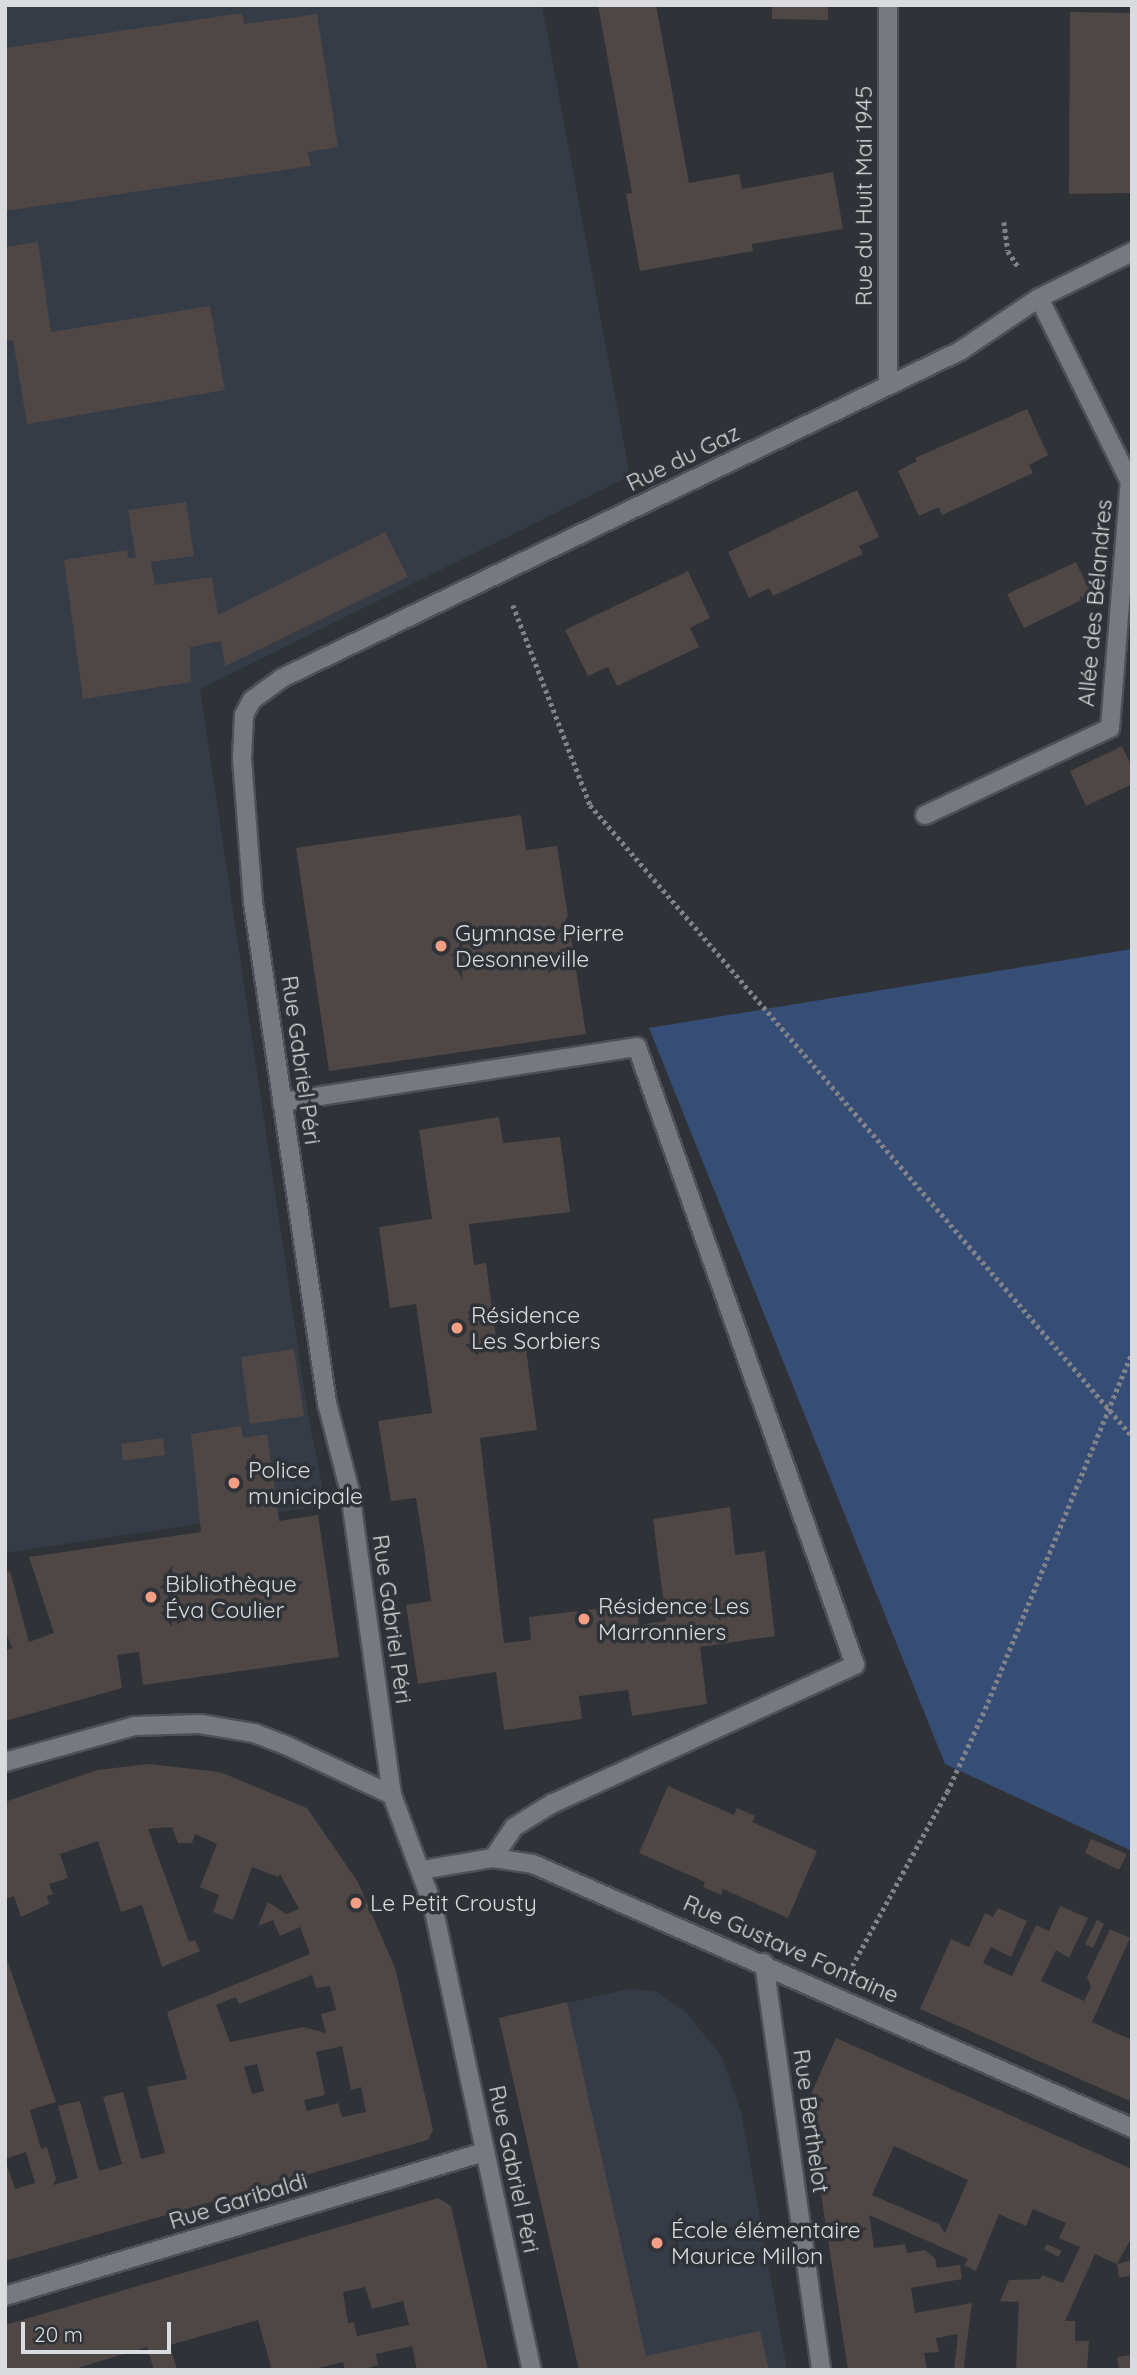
<!DOCTYPE html>
<html>
<head>
<meta charset="utf-8">
<style>
	body { margin:0 }
	#map { position:relative; width:1137px; height:2375px; overflow:hidden; background:#2f3237; font-family:Quicksand,sans-serif }
	div>[style] { position:absolute }
	[style*='--x'] { left:calc(var(--x)*1px); top:calc(var(--y)*1px); width:calc(var(--w)*1px); rotate:calc(var(--a)*1deg) }
	.built>* { inset:0; background:#353c46 }
	.green>* { inset:0; background:#364e76 }
	.building>* { inset:0; background:#4e4745 }
	.path>* { height:4.5px; margin-top:-2.25px; transform-origin:0; background:repeating-linear-gradient(90deg,#818388 0 3.5px,transparent 0 7px) }
	.roads { filter:drop-shadow(2px 0 #4d5054) drop-shadow(-2px 0 #4d5054) drop-shadow(0 2px #4d5054) drop-shadow(0 -2px #4d5054) }
	.service>* { height:18px; margin:-9px; padding:0 9px; transform-origin:9px; border-radius:9px; background:#767a80 }
	.minor>* { height:18px; margin:-9px; padding:0 9px; transform-origin:9px; border-radius:9px; background:#767a80 }
	.tertiary>* { height:18px; margin:-9px; padding:0 9px; transform-origin:9px; border-radius:9px; background:#767a80 }
	.dots>* { width:19px; height:19px; translate:-50% -50%; box-sizing:border-box; border:4px solid #2f3237; border-radius:50% }
	span { translate:-50% -50%; white-space:nowrap; text-align:center; line-height:1.15; -webkit-text-stroke:7px #2f3237; paint-order:stroke }
	.street-label { font-size:23px; color:#d9dbde }
	.poi-label { font-size:23px; color:#d9dbde }
	.left { translate:0 -50%; text-align:left }
	.frame { position:absolute; inset:0; border:7px solid #d9dbde; pointer-events:none }
	.scale { position:absolute; left:21px; top:2322px; width:150px; height:32px; box-sizing:border-box; border:4px solid #d9dbde; border-top:0; padding-left:9px; font-size:21px; line-height:24px; white-space:nowrap; color:#d9dbde; -webkit-text-stroke:5px #2f3237; paint-order:stroke }
</style>
</head>
<body>
<div id="map">
	<div class="built">
		<i style="clip-path:polygon(5px 5px,542px 5px,630px 476px,200px 689px,308px 1414px,326px 1505px,5px 1553px)"></i>
		<i style="clip-path:polygon(629px 1989px,655px 1991px,686px 2012px,722px 2057px,742px 2116px,787px 2370px,579px 2370px,499px 2018px)"></i>
	</div>
	<div class="green">
		<i style="clip-path:polygon(1132px 949px,1132px 1851px,945px 1764px,649px 1028px)"></i>
	</div>
	<div class="building">
		<i style="clip-path:polygon(598px 5px,656px 5px,689px 183px,739px 174px,742px 189px,833px 172px,843px 229px,752px 244px,753px 251px,640px 271px,626px 194px,632px 193px)"></i>
		<i style="clip-path:polygon(772px 5px,828px 5px,828px 20px,772px 19px)"></i>
		<i style="clip-path:polygon(1070px 12px,1132px 13px,1132px 193px,1069px 194px)"></i>
		<i style="clip-path:polygon(242px 13px,244px 24px,317px 14px,338px 147px,308px 152px,311px 166px,5px 211px,5px 48px)"></i>
		<i style="clip-path:polygon(38px 242px,51px 332px,210px 306px,225px 390px,27px 424px,13px 340px,5px 342px,5px 247px)"></i>
		<i style="clip-path:polygon(1027px 409px,1048px 455px,1029px 465px,1033px 473px,942px 515px,939px 507px,919px 516px,898px 471px,917px 461px,915px 458px)"></i>
		<i style="clip-path:polygon(857px 490px,879px 537px,859px 546px,863px 554px,773px 596px,769px 588px,749px 598px,728px 552px)"></i>
		<i style="clip-path:polygon(186px 502px,194px 556px,151px 562px,155px 585px,212px 577px,218px 615px,385px 532px,408px 577px,225px 666px,221px 641px,190px 647px,191px 682px,83px 699px,64px 560px,127px 550px,128px 558px,136px 558px,128px 510px)"></i>
		<i style="clip-path:polygon(1076px 562px,1092px 595px,1024px 628px,1007px 594px)"></i>
		<i style="clip-path:polygon(688px 571px,710px 618px,690px 628px,699px 647px,617px 686px,608px 667px,588px 676px,565px 630px)"></i>
		<i style="clip-path:polygon(1122px 746px,1132px 767px,1132px 784px,1086px 806px,1070px 771px)"></i>
		<i style="clip-path:polygon(521px 815px,526px 850px,557px 846px,586px 1034px,329px 1071px,296px 848px)"></i>
		<i style="clip-path:polygon(499px 1117px,503px 1143px,560px 1137px,570px 1212px,469px 1224px,474px 1265px,486px 1263px,498px 1353px,526px 1349px,537px 1430px,480px 1438px,504px 1643px,531px 1640px,529px 1617px,637px 1604px,639px 1625px,666px 1621px,653px 1519px,730px 1507px,735px 1555px,765px 1551px,775px 1636px,700px 1647px,707px 1704px,632px 1716px,628px 1690px,579px 1696px,582px 1719px,504px 1730px,496px 1672px,418px 1684px,406px 1605px,431px 1601px,425px 1554px,416px 1498px,391px 1501px,378px 1421px,432px 1413px,416px 1304px,390px 1308px,379px 1227px,432px 1219px,419px 1130px)"></i>
		<i style="clip-path:polygon(294px 1349px,304px 1416px,250px 1424px,241px 1357px)"></i>
		<i style="clip-path:polygon(241px 1426px,243px 1438px,267px 1434px,279px 1521px,318px 1515px,339px 1657px,143px 1685px,139px 1652px,117px 1655px,122px 1688px,5px 1721px,5px 1650px,12px 1648px,5px 1630px,5px 1573px,10px 1571px,29px 1642px,54px 1633px,29px 1557px,201px 1532px,191px 1434px)"></i>
		<i style="clip-path:polygon(163px 1438px,165px 1455px,123px 1461px,121px 1444px)"></i>
		<i style="clip-path:polygon(evenodd,149px 1764px,220px 1772px,307px 1808px,358px 1882px,395px 1968px,433px 2130px,428px 2140px,5px 2261px,5px 2159px,15px 2189px,35px 2183px,26px 2152px,5px 2159px,5px 1954px,56px 2102px,30px 2110px,41px 2149px,47px 2147px,56px 2179px,53px 2185px,78px 2178px,58px 2106px,80px 2101px,99px 2171px,122px 2164px,103px 2097px,123px 2092px,141px 2159px,165px 2153px,147px 2087px,187px 2079px,167px 2012px,310px 1954px,300px 1927px,280px 1936px,273px 1920px,258px 1926px,268px 1902px,286px 1914px,299px 1909px,280px 1874px,278px 1877px,252px 1867px,233px 1920px,213px 1912px,219px 1895px,200px 1887px,217px 1844px,195px 1834px,192px 1843px,178px 1843px,172px 1827px,148px 1829px,189px 1942px,195px 1940px,200px 1951px,162px 1967px,142px 1905px,121px 1912px,98px 1841px,60px 1854px,68px 1878px,49px 1884px,53px 1894px,47px 1896px,49px 1904px,21px 1917px,14px 1896px,5px 1899px,5px 1802px,97px 1770px,149px 1764px,312px 1975px,316px 1988px,330px 1986px,336px 2010px,321px 2014px,326px 2033px,303px 2027px,230px 2042px,216px 2005px,236px 1997px,239px 2004px,312px 1975px,149px 1764px,342px 2046px,351px 2090px,361px 2087px,366px 2112px,342px 2117px,338px 2103px,307px 2111px,304px 2100px,325px 2095px,316px 2052px,342px 2046px,149px 1764px,257px 2064px,264px 2091px,252px 2094px,244px 2067px,257px 2064px)"></i>
		<i style="clip-path:polygon(668px 1786px,734px 1815px,737px 1808px,755px 1816px,752px 1822px,817px 1851px,788px 1918px,723px 1889px,721px 1895px,703px 1887px,705px 1882px,639px 1853px)"></i>
		<i style="clip-path:polygon(1091px 1839px,1127px 1854px,1119px 1870px,1085px 1853px)"></i>
		<i style="clip-path:polygon(1060px 1906px,1088px 1918px,1069px 1958px,1056px 1950px,1041px 1981px,1084px 2001px,1091px 1987px,1087px 1977px,1110px 1929px,1130px 1938px,1092px 2022px,1132px 2040px,1132px 2102px,920px 2009px,951px 1939px,969px 1947px,985px 1913px,993px 1917px,998px 1908px,1027px 1921px,1011px 1957px,991px 1947px,983px 1963px,1012px 1976px,1036px 1925px,1049px 1931px)"></i>
		<i style="clip-path:polygon(1097px 1920px,1104px 1924px,1093px 1948px,1085px 1944px)"></i>
		<i style="clip-path:polygon(567px 2002px,646px 2356px,760px 2331px,769px 2370px,579px 2370px,499px 2018px)"></i>
		<i style="clip-path:polygon(evenodd,836px 2038px,1132px 2169px,1132px 2237px,1117px 2264px,1132px 2260px,1132px 2275px,1119px 2278px,1117px 2264px,1095px 2254px,1065px 2321px,1075px 2321px,1075px 2341px,1089px 2341px,1087px 2370px,1016px 2370px,1019px 2302px,1000px 2301px,1009px 2280px,1040px 2279px,1042px 2275px,1063px 2283px,1080px 2247px,1059px 2238px,1066px 2223px,1033px 2209px,1026px 2226px,999px 2214px,976px 2271px,964px 2265px,968px 2259px,869px 2215px,874px 2248px,905px 2244px,907px 2253px,925px 2250px,935px 2258px,937px 2268px,960px 2265px,962px 2279px,911px 2288px,915px 2313px,972px 2303px,964px 2365px,964px 2370px,954px 2370px,958px 2334px,936px 2338px,939px 2352px,924px 2353px,927px 2370px,848px 2370px,807px 2103px,836px 2038px,894px 2146px,968px 2180px,945px 2233px,939px 2224px,872px 2195px,894px 2146px)"></i>
		<i style="clip-path:polygon(evenodd,438px 2198px,451px 2206px,488px 2370px,417px 2370px,412px 2346px,376px 2354px,378px 2365px,361px 2370px,345px 2370px,343px 2362px,310px 2370px,272px 2370px,258px 2320px,170px 2345px,177px 2370px,154px 2370px,147px 2347px,71px 2370px,5px 2370px,5px 2325px,438px 2198px,365px 2287px,372px 2309px,403px 2301px,409px 2325px,357px 2336px,354px 2322px,348px 2323px,343px 2292px,365px 2287px)"></i>
		<i style="clip-path:polygon(1047px 2244px,1062px 2251px,1058px 2257px,1044px 2249px)"></i>
		<i style="clip-path:polygon(1130px 2355px,1132px 2370px,1119px 2370px,1117px 2357px)"></i>
	</div>
	<div class="path">
		<i style="--x:1004;--y:222;--w:29;--a:82"></i>
		<i style="--x:1008;--y:251;--w:20;--a:57"></i>
		<i style="--x:513;--y:605;--w:214;--a:68.9"></i>
		<i style="--x:590;--y:805;--w:832;--a:49.34"></i>
		<i style="--x:852;--y:1966;--w:198;--a:-61.4"></i>
		<i style="--x:947;--y:1792;--w:91;--a:-65.4"></i>
		<i style="--x:985;--y:1709;--w:385;--a:-67.6"></i>
	</div>
	<div class="roads">
		<div class="service">
			<i style="--x:282;--y:1102;--w:359;--a:-8.8"></i>
			<i style="--x:637;--y:1047;--w:655;--a:70.57"></i>
			<i style="--x:855;--y:1665;--w:332;--a:155.4"></i>
			<i style="--x:553;--y:1803;--w:46;--a:148.4"></i>
			<i style="--x:514;--y:1827;--w:37;--a:124"></i>
		</div>
		<div class="minor">
			<i style="--x:888;--y:386;--w:381;--a:-90"></i>
			<i style="--x:925;--y:815;--w:204;--a:-25.2"></i>
			<i style="--x:1110;--y:728;--w:247;--a:-85.4"></i>
			<i style="--x:1130;--y:482;--w:205;--a:-116.3"></i>
			<i style="--x:392;--y:1795;--w:306;--a:-97.9"></i>
			<i style="--x:350;--y:1492;--w:92;--a:-104.5"></i>
			<i style="--x:327;--y:1403;--w:506;--a:-98.4"></i>
			<i style="--x:253;--y:902;--w:142;--a:-94.4"></i>
			<i style="--x:242;--y:760;--w:45;--a:-87.5"></i>
			<i style="--x:244;--y:715;--w:17;--a:-62"></i>
			<i style="--x:252;--y:700;--w:37;--a:-36"></i>
			<i style="--x:282;--y:678;--w:753;--a:-25.75"></i>
			<i style="--x:960;--y:351;--w:95;--a:-33.9"></i>
			<i style="--x:1039;--y:298;--w:104;--a:-26.3"></i>
			<i style="--x:422;--y:1870;--w:72;--a:-9.6"></i>
			<i style="--x:493;--y:1858;--w:40;--a:8.5"></i>
			<i style="--x:533;--y:1864;--w:655;--a:23.78"></i>
			<i style="--x:764;--y:1963;--w:411;--a:82"></i>
			<i style="--x:5;--y:2296;--w:500;--a:-16.73"></i>
		</div>
		<div class="tertiary">
			<i style="--x:5;--y:1762;--w:135;--a:-15.5"></i>
			<i style="--x:135;--y:1726;--w:65;--a:-1.8"></i>
			<i style="--x:200;--y:1724;--w:55;--a:9.5"></i>
			<i style="--x:254;--y:1733;--w:31;--a:21"></i>
			<i style="--x:283;--y:1744;--w:120;--a:25.1"></i>
			<i style="--x:392;--y:1795;--w:118;--a:69.7"></i>
			<i style="--x:433;--y:1906;--w:474;--a:78"></i>
		</div>
	</div>
	<div class="dots">
		<i style="left:441px;top:946px;background:#f39f85"></i>
		<i style="left:457px;top:1328px;background:#f39f85"></i>
		<i style="left:234px;top:1483px;background:#f39f85"></i>
		<i style="left:151px;top:1597px;background:#f39f85"></i>
		<i style="left:584px;top:1619px;background:#f39f85"></i>
		<i style="left:356px;top:1903px;background:#f39f85"></i>
		<i style="left:657px;top:2243px;background:#f39f85"></i>
	</div>
	<div class="street-label">
		<span style="left:864px;top:196px;rotate:-90deg">Rue du Huit Mai 1945</span>
		<span style="left:683px;top:458px;rotate:-26deg">Rue du Gaz</span>
		<span style="left:1095px;top:603px;rotate:-85deg">Allée des Bélandres</span>
		<span style="left:301px;top:1060px;rotate:82deg">Rue Gabriel Péri</span>
		<span style="left:392px;top:1619px;rotate:82deg">Rue Gabriel Péri</span>
		<span style="left:791px;top:1949px;rotate:24deg">Rue Gustave Fontaine</span>
		<span style="left:811px;top:2121px;rotate:82deg">Rue Berthelot</span>
		<span style="left:514px;top:2169px;rotate:78deg">Rue Gabriel Péri</span>
		<span style="left:238px;top:2201px;rotate:-17deg">Rue Garibaldi</span>
	</div>
	<div class="poi-label">
		<span class="left" style="left:455px;top:946px">Gymnase Pierre<br>Desonneville</span>
		<span class="left" style="left:471px;top:1328px">Résidence<br>Les Sorbiers</span>
		<span class="left" style="left:248px;top:1483px">Police<br>municipale</span>
		<span class="left" style="left:165px;top:1597px">Bibliothèque<br>Éva Coulier</span>
		<span class="left" style="left:598px;top:1619px">Résidence Les<br>Marronniers</span>
		<span class="left" style="left:370px;top:1903px">Le Petit Crousty</span>
		<span class="left" style="left:671px;top:2243px">École élémentaire<br>Maurice Millon</span>
	</div>
	<div class="frame"></div>
	<div class="scale">20 m</div>
</div>
</body>
</html>
